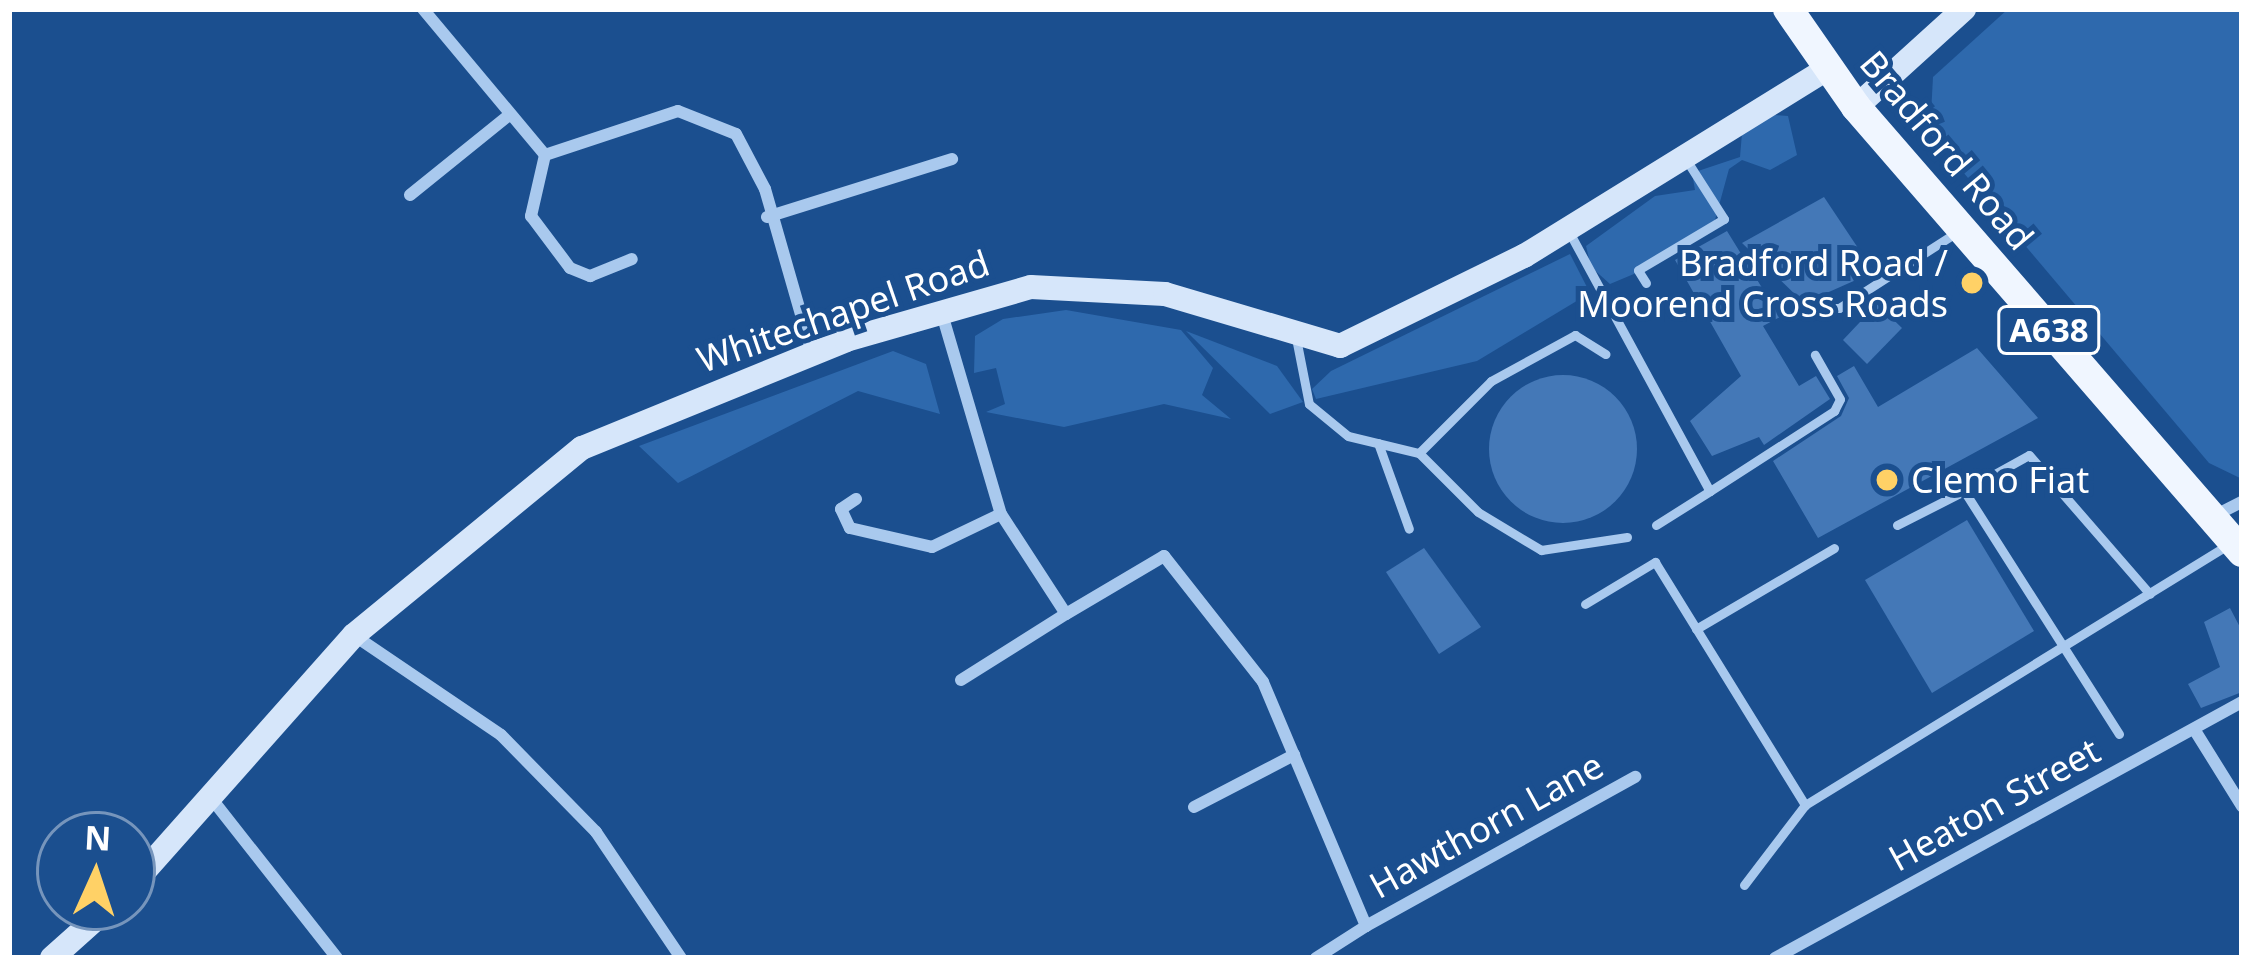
<!DOCTYPE html>
<html>
<head>
<meta charset="utf-8">
<style>
	body { margin:0 }
	#map { position:relative; width:2251px; height:967px; overflow:hidden; background:#1b4f8f; font-family:"Noto Sans",sans-serif }
	div>[style] { position:absolute }
	[style*='--x'] { left:calc(var(--x)*1px); top:calc(var(--y)*1px); width:calc(var(--w)*1px); rotate:calc(var(--a)*1deg) }
	.green>* { inset:0; background:#2e69ad }
	.building>* { inset:0; background:#4478b7 }
	.round { border-radius:50% }
	.lane>* { height:9px; margin:-4.5px; padding:0 4.5px; transform-origin:4.5px; border-radius:4.5px; background:#a9c9ee }
	.street>* { height:12px; margin:-6px; padding:0 6px; transform-origin:6px; border-radius:6px; background:#a9c9ee }
	.secondary>* { height:24px; margin:-12px; padding:0 12px; transform-origin:12px; border-radius:12px; background:#d6e6fa }
	.primary>* { height:30px; margin:-15px; padding:0 15px; transform-origin:15px; border-radius:15px; background:#f0f6ff }
	.dots>* { width:33px; height:33px; translate:-50% -50%; box-sizing:border-box; border:6px solid #1b4f8f; border-radius:50% }
	span { translate:-50% -50%; white-space:nowrap; text-align:center; line-height:1.15; -webkit-text-stroke:10px #1b4f8f; paint-order:stroke }
	.shield-label span { padding:3px 9px; background:#1b4f8f; border:3px solid; border-radius:9px; -webkit-text-stroke-width:0 }
	.shield-label { font-size:33px; color:#fff; font-weight:700 }
	.street-label { font-size:36px; color:#fff }
	.poi-label { font-size:36px; color:#fff }
	.right { translate:-100% -50%; text-align:right }
	.left { translate:0 -50%; text-align:left }
	.frame { position:absolute; inset:0; border:12px solid #fff; pointer-events:none }
	.north { position:absolute; left:36px; top:811px; width:120px; height:120px; box-sizing:border-box; background:#1b4f8f; border:3px solid #7695bc; border-radius:50%; rotate:3deg; font-size:33px; font-weight:700; line-height:48px; text-align:center; color:#fff }
	.north::after { content:''; display:block; margin:auto; width:42px; height:54px; background:#ffd166; clip-path:polygon(50% 0,100% 100%,50% 72%,0 100%) }
</style>
</head>
<body>
<div id="map">
	<div class="green">
		<i style="clip-path:polygon(2008px 9px,2242px 9px,2242px 479px,2209px 463px,1930px 133px,1933px 77px)"></i>
		<i style="clip-path:polygon(1775px 115px,1788px 116px,1797px 155px,1770px 170px,1742px 160px,1729px 169px,1715px 220px,1641px 271px,1610px 284px,1591px 267px,1586px 246px,1655px 196px,1695px 190px,1692px 173px,1740px 157px,1742px 133px)"></i>
		<i style="clip-path:polygon(1570px 254px,1590px 293px,1477px 361px,1316px 399px,1312px 389px,1331px 371px)"></i>
		<i style="clip-path:polygon(1066px 310px,1181px 330px,1213px 368px,1202px 395px,1231px 419px,1164px 404px,1064px 427px,986px 412px,1005px 404px,996px 368px,974px 373px,975px 336px,1003px 319px)"></i>
		<i style="clip-path:polygon(1186px 331px,1277px 366px,1303px 402px,1270px 414px)"></i>
		<i style="clip-path:polygon(893px 351px,926px 364px,940px 414px,858px 391px,678px 483px,639px 446px)"></i>
	</div>
	<div class="building">
		<i style="clip-path:polygon(1824px 197px,1874px 272px,1804px 303px,1742px 243px)"></i>
		<i style="clip-path:polygon(1727px 231px,1780px 317px,1763px 326px,1799px 386px,1816px 376px,1830px 399px,1764px 445px,1759px 437px,1712px 456px,1690px 421px,1741px 376px,1675px 260px)"></i>
		<i style="clip-path:polygon(1877px 304px,1902px 328px,1867px 364px,1843px 340px)"></i>
		<i style="clip-path:polygon(1977px 348px,2038px 418px,1818px 538px,1773px 461px,1841px 416px,1849px 398px,1837px 376px,1854px 366px,1878px 407px)"></i>
		<i class="round" style="left:1489px;top:375px;width:148px;height:148px"></i>
		<i style="clip-path:polygon(1967px 520px,2034px 631px,1932px 693px,1865px 580px)"></i>
		<i style="clip-path:polygon(1424px 548px,1481px 627px,1439px 654px,1386px 572px)"></i>
		<i style="clip-path:polygon(2230px 608px,2242px 631px,2242px 692px,2201px 708px,2188px 684px,2220px 667px,2204px 622px)"></i>
	</div>
	<div class="lane">
		<i style="--x:1568;--y:230;--w:297;--a:61.5"></i>
		<i style="--x:1710;--y:491;--w:148;--a:-32.8"></i>
		<i style="--x:1834;--y:411;--w:13;--a:-63"></i>
		<i style="--x:1840;--y:399;--w:51;--a:-119.6"></i>
		<i style="--x:1646;--y:283;--w:15;--a:-122"></i>
		<i style="--x:1638;--y:270;--w:100;--a:-30.7"></i>
		<i style="--x:1724;--y:219;--w:69;--a:-122.5"></i>
		<i style="--x:1811;--y:308;--w:28;--a:0"></i>
		<i style="--x:1839;--y:308;--w:140;--a:-32.8"></i>
		<i style="--x:1296;--y:338;--w:67;--a:78.9"></i>
		<i style="--x:1309;--y:404;--w:50;--a:39.4"></i>
		<i style="--x:1348;--y:436;--w:73;--a:13.5"></i>
		<i style="--x:1419;--y:453;--w:102;--a:-45"></i>
		<i style="--x:1491;--y:381;--w:96;--a:-28.7"></i>
		<i style="--x:1575;--y:335;--w:36;--a:32"></i>
		<i style="--x:1378;--y:443;--w:91;--a:70.2"></i>
		<i style="--x:1419;--y:453;--w:83;--a:45"></i>
		<i style="--x:1478;--y:512;--w:74;--a:31.1"></i>
		<i style="--x:1541;--y:550;--w:87;--a:-8.6"></i>
		<i style="--x:1656;--y:525;--w:64;--a:-32.2"></i>
		<i style="--x:1897;--y:525;--w:75;--a:-26.9"></i>
		<i style="--x:1585;--y:604;--w:82;--a:-31"></i>
		<i style="--x:1655;--y:562;--w:286;--a:58.3"></i>
		<i style="--x:1805;--y:805;--w:497;--a:-31.6"></i>
		<i style="--x:1696;--y:629;--w:160;--a:-30.4"></i>
		<i style="--x:2119;--y:734;--w:288;--a:-122.5"></i>
		<i style="--x:1964;--y:491;--w:74;--a:-29"></i>
		<i style="--x:2029;--y:455;--w:184;--a:49"></i>
		<i style="--x:1744;--y:885;--w:101;--a:-52.7"></i>
	</div>
	<div class="street">
		<i style="--x:423;--y:9;--w:190;--a:50.1"></i>
		<i style="--x:545;--y:155;--w:140;--a:-18.3"></i>
		<i style="--x:678;--y:111;--w:62;--a:21.6"></i>
		<i style="--x:736;--y:134;--w:62;--a:62.2"></i>
		<i style="--x:765;--y:189;--w:171;--a:74"></i>
		<i style="--x:545;--y:155;--w:63;--a:102.9"></i>
		<i style="--x:531;--y:216;--w:65;--a:53.1"></i>
		<i style="--x:570;--y:268;--w:22;--a:22"></i>
		<i style="--x:590;--y:276;--w:45;--a:-22"></i>
		<i style="--x:410;--y:195;--w:126;--a:-38.9"></i>
		<i style="--x:767;--y:217;--w:194;--a:-17.4"></i>
		<i style="--x:942;--y:314;--w:209;--a:73.6"></i>
		<i style="--x:1001;--y:514;--w:119;--a:57"></i>
		<i style="--x:1066;--y:614;--w:114;--a:-30.6"></i>
		<i style="--x:1164;--y:556;--w:160;--a:51.8"></i>
		<i style="--x:1263;--y:682;--w:265;--a:67.1"></i>
		<i style="--x:1366;--y:926;--w:308;--a:-29"></i>
		<i style="--x:856;--y:499;--w:18;--a:146"></i>
		<i style="--x:841;--y:509;--w:21;--a:65"></i>
		<i style="--x:850;--y:528;--w:84;--a:13"></i>
		<i style="--x:932;--y:547;--w:76;--a:-25.6"></i>
		<i style="--x:2212;--y:517;--w:34;--a:-27"></i>
		<i style="--x:355;--y:636;--w:176;--a:34.1"></i>
		<i style="--x:501;--y:735;--w:136;--a:45.6"></i>
		<i style="--x:596;--y:832;--w:152;--a:56"></i>
		<i style="--x:961;--y:680;--w:124;--a:-32.2"></i>
		<i style="--x:2194;--y:729;--w:91;--a:58.1"></i>
		<i style="--x:215;--y:803;--w:197;--a:51.8"></i>
		<i style="--x:1194;--y:807;--w:113;--a:-27.5"></i>
		<i style="--x:1316;--y:958;--w:59;--a:-32.6"></i>
		<i style="--x:1775;--y:958;--w:533;--a:-28.73"></i>
	</div>
	<div class="secondary">
		<i style="--x:1856;--y:107;--w:146;--a:-42.2"></i>
		<i style="--x:132;--y:885;--w:334;--a:-48.4"></i>
		<i style="--x:354;--y:635;--w:295;--a:-39.4"></i>
		<i style="--x:582;--y:448;--w:285;--a:-22.2"></i>
		<i style="--x:846;--y:340;--w:192;--a:-16"></i>
		<i style="--x:1031;--y:287;--w:134;--a:3"></i>
		<i style="--x:1165;--y:294;--w:183;--a:16.5"></i>
		<i style="--x:1340;--y:346;--w:205;--a:-26.1"></i>
		<i style="--x:1524;--y:256;--w:357;--a:-31.7"></i>
		<i style="--x:52;--y:958;--w:76;--a:-41.8"></i>
	</div>
	<div class="primary">
		<i style="--x:1788;--y:9;--w:119;--a:55.2"></i>
		<i style="--x:1856;--y:107;--w:589;--a:49.06"></i>
	</div>
	<div class="dots">
		<i style="left:1972px;top:283px;background:#ffd166"></i>
		<i style="left:1887px;top:480px;background:#ffd166"></i>
	</div>
	<div class="shield-label">
		<span style="left:2049px;top:330px">A638</span>
	</div>
	<div class="street-label">
		<span style="left:1947px;top:150px;rotate:50deg">Bradford Road</span>
		<span style="left:843px;top:311px;rotate:-19deg">Whitechapel Road</span>
		<span style="left:1994px;top:804px;rotate:-29deg">Heaton Street</span>
		<span style="left:1486px;top:825px;rotate:-29deg">Hawthorn Lane</span>
	</div>
	<div class="poi-label">
		<span class="right" style="left:1948px;top:283px">Bradford Road /<br>Moorend Cross Roads</span>
		<span class="left" style="left:1911px;top:480px">Clemo Fiat</span>
	</div>
	<div class="frame"></div>
	<div class="north">N</div>
</div>
</body>
</html>
